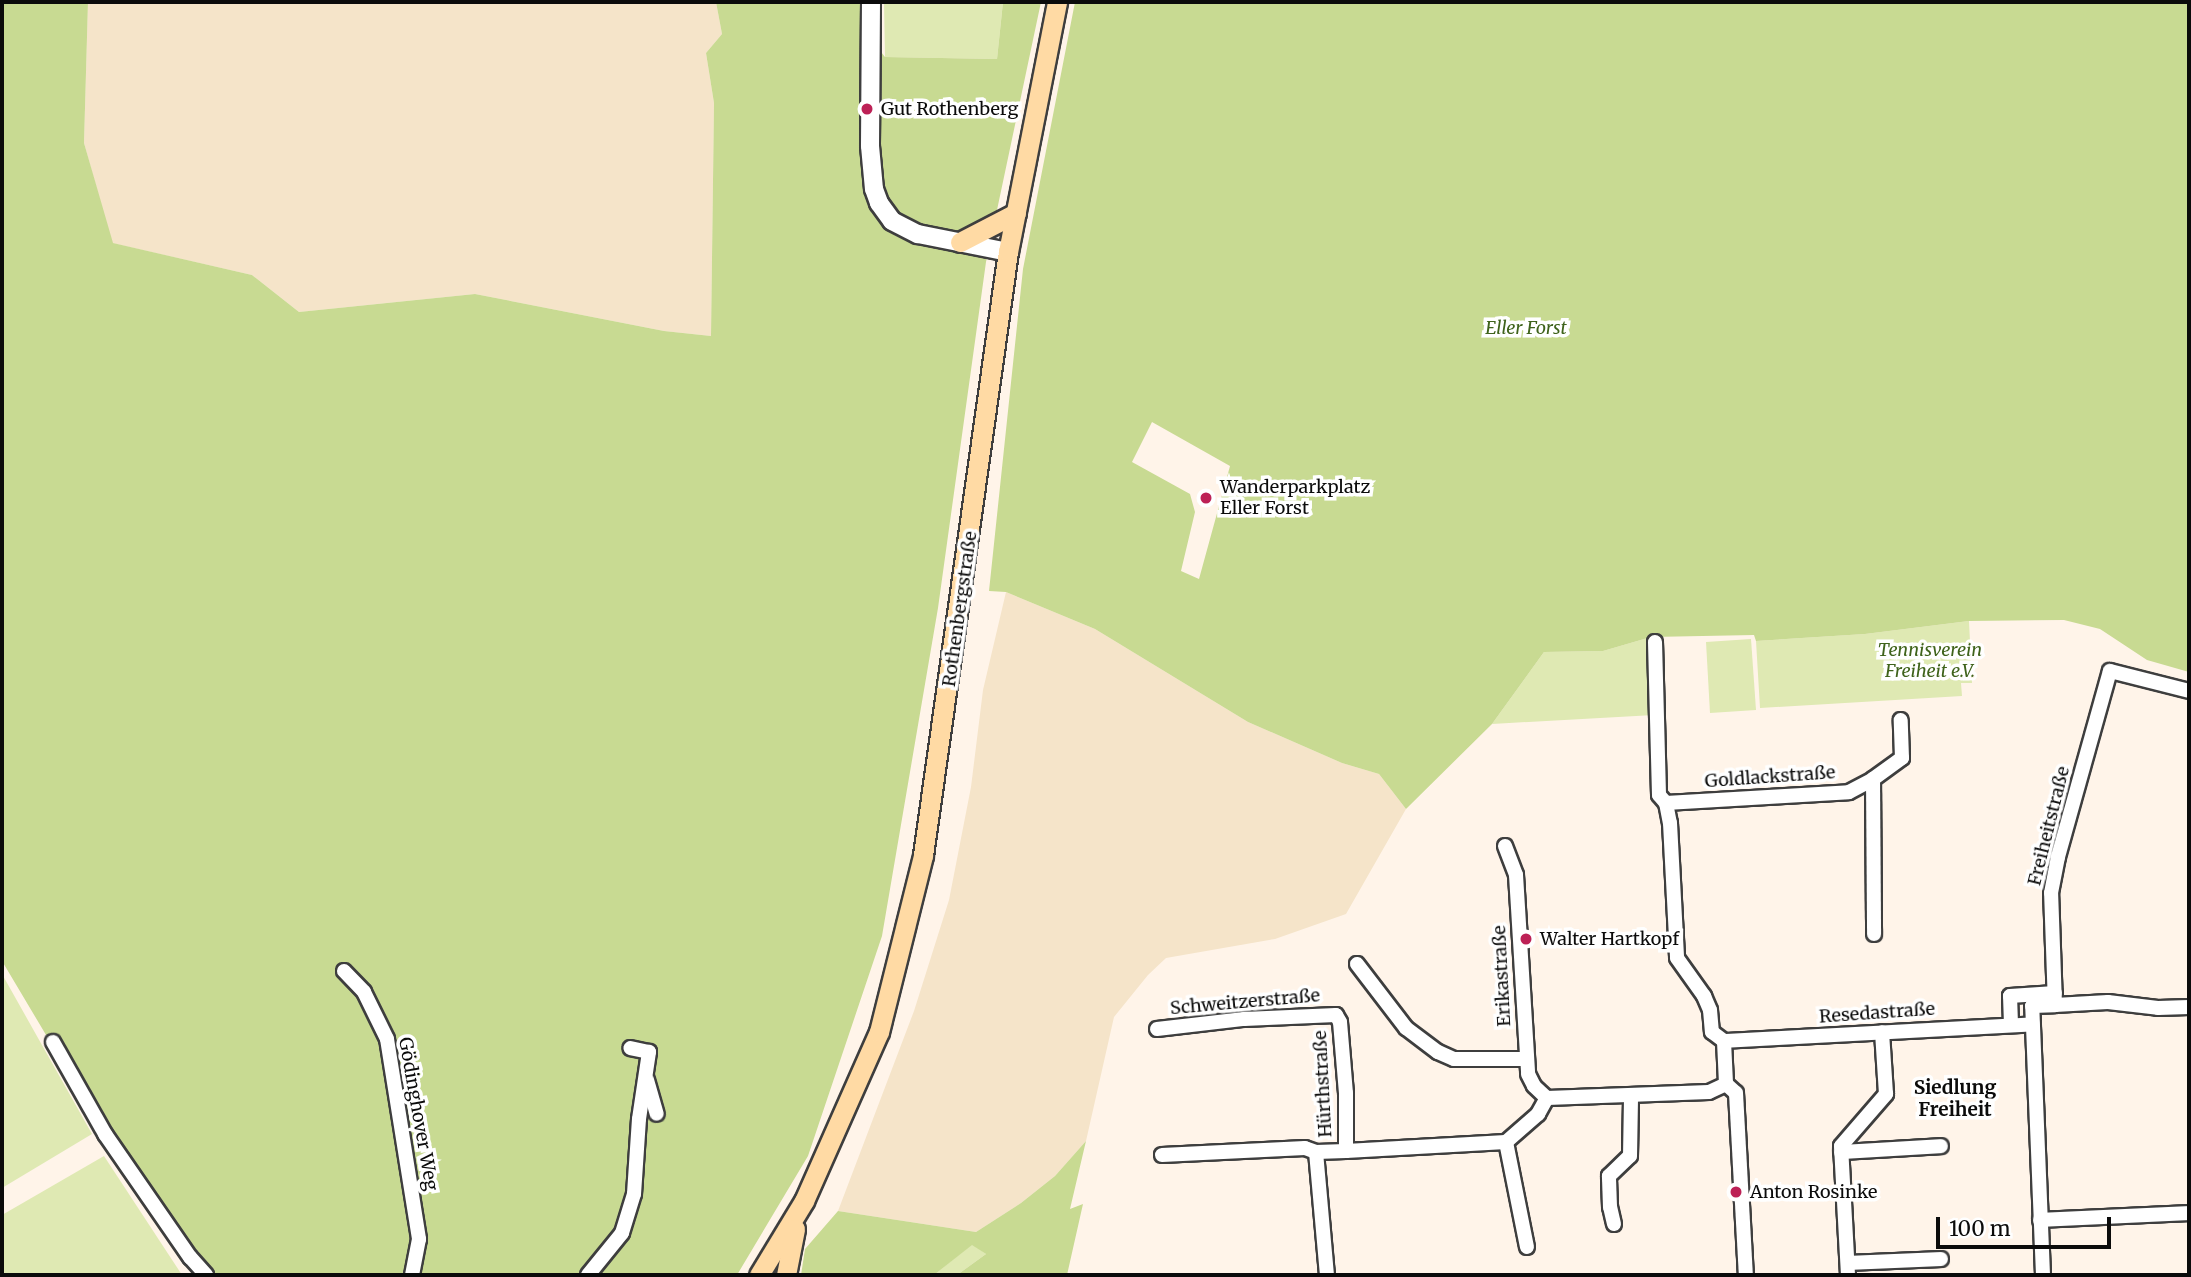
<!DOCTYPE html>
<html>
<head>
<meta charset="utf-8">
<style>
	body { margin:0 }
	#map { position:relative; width:2191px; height:1277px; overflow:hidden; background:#fff4e9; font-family:Merriweather,serif }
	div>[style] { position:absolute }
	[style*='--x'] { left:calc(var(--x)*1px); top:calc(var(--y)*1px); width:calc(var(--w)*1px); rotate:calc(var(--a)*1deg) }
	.farmland>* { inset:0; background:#f5e4c9 }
	.green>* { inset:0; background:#dfe9b3 }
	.forest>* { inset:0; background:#c8da92 }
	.roads { filter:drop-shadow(2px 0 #3e3e3e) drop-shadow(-2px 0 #3e3e3e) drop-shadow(0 2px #3e3e3e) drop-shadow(0 -2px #3e3e3e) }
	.minor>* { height:14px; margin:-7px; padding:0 7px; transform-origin:7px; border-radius:7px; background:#fff }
	.tertiary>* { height:18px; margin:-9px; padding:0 9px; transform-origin:9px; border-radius:9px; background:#fff }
	.secondary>* { height:19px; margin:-9.5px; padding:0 9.5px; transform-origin:9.5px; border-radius:9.5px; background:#ffdaa4 }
	.dots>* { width:19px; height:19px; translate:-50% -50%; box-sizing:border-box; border:4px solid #fff; border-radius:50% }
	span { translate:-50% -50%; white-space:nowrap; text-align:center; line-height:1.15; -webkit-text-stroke:7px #fff; paint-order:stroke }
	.poi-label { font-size:18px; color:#0b0b0b }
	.left { translate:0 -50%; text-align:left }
	.park-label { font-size:18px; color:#3f631b; font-style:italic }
	.street-label { font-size:18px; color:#0b0b0b }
	.neighbourhood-label { font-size:19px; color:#0b0b0b; font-weight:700 }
	.frame { position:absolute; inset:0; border:4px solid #0b0b0b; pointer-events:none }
	.scale { position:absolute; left:1936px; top:1217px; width:175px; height:32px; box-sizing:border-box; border:4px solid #0b0b0b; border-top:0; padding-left:9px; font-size:21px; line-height:24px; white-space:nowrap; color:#0b0b0b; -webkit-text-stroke:5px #fff; paint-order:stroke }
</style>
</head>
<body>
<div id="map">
	<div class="farmland">
		<i style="clip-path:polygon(88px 2px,716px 2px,722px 34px,706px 53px,714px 103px,711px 336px,664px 331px,475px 294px,299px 312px,252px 275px,112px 243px,84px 143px)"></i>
		<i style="clip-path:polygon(1006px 592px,1095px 629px,1248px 722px,1342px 763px,1379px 774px,1406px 809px,1346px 914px,1275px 939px,1166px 958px,1148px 975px,1114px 1017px,1086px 1141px,1055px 1176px,1021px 1203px,976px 1232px,838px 1211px,914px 1011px,949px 900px,971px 787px,983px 690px)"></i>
	</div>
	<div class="green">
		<i style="clip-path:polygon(884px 2px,1003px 2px,997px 59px,885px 57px)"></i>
		<i style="clip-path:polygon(1969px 621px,1972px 683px,1961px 683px,1962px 696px,1760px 708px,1756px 641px,1865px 634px)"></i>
		<i style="clip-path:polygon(1651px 637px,1654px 715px,1492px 724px,1544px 652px,1603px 651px)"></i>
		<i style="clip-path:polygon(1751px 639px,1756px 710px,1710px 713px,1706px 642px)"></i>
		<i style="clip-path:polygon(2px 974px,92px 1134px,2px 1188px)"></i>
		<i style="clip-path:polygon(104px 1156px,182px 1275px,2px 1275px,2px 1215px)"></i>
		<i style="clip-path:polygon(972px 1244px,986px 1254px,957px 1275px,934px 1275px)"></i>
	</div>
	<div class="forest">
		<i style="clip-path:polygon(2px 2px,88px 2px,84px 143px,113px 243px,252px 275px,299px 312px,475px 294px,664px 331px,711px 336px,714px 103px,706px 53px,722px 34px,716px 2px,866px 2px,867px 34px,885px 57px,997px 59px,1003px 2px,1041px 2px,986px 262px,938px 608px,882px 936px,808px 1156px,737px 1275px,201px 1275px,105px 1134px,2px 961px)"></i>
		<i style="clip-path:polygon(evenodd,1075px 2px,2189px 2px,2189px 672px,2147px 660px,2100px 629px,2064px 620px,1969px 621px,1865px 634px,1756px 641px,1754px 635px,1651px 637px,1603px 651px,1544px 652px,1492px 724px,1406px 809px,1379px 774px,1342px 763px,1248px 722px,1095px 629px,1006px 592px,989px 591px,1023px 269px,1075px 2px,1152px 422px,1230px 466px,1199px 579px,1181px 571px,1195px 512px,1190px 494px,1132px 462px,1152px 422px)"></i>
		<i style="clip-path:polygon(1086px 1141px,1070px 1209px,1083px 1204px,1067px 1275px,957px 1275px,986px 1254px,972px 1245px,934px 1275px,801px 1275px,805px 1249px,838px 1211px,976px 1232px,1021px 1203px,1055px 1176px)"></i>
	</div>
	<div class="roads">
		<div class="minor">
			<i style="--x:1655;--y:642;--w:153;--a:88.5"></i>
			<i style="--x:1659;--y:795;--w:11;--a:49"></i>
			<i style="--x:1666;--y:803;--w:20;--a:79"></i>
			<i style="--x:1670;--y:823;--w:135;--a:87"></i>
			<i style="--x:1677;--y:958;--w:47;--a:54.6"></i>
			<i style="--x:1704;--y:996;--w:15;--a:67"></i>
			<i style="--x:1710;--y:1010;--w:22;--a:85"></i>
			<i style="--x:1712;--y:1032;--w:15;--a:37"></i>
			<i style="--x:1724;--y:1041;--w:43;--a:87.3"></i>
			<i style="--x:1726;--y:1084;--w:13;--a:42"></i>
			<i style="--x:1736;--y:1093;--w:182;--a:86.9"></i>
			<i style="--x:1873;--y:779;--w:36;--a:-36"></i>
			<i style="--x:1902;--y:758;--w:38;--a:-92"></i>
			<i style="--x:1666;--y:803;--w:183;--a:-3.4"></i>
			<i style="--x:1849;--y:792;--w:27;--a:-28"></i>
			<i style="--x:1873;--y:779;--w:155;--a:89.6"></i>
			<i style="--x:1505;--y:846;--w:31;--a:69"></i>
			<i style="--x:1516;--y:875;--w:199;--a:86.5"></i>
			<i style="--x:1528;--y:1074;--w:13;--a:63"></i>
			<i style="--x:1534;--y:1086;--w:18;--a:43"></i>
			<i style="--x:1357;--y:964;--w:81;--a:52.6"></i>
			<i style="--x:1406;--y:1028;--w:40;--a:37"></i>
			<i style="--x:1438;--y:1052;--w:17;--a:24"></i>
			<i style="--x:1454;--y:1059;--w:72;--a:0"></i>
			<i style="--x:344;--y:971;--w:29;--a:46"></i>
			<i style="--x:364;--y:992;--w:52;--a:63.9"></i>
			<i style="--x:387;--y:1039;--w:203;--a:80.9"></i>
			<i style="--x:419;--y:1239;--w:37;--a:101"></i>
			<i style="--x:2055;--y:1005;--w:53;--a:-3.2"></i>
			<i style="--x:2108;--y:1002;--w:50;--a:6.8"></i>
			<i style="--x:2158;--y:1008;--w:31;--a:-2"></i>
			<i style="--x:2011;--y:1024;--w:28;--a:-92"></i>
			<i style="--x:2010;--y:996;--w:45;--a:-3.8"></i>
			<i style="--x:1157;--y:1029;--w:88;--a:-6.6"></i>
			<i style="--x:1244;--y:1019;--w:92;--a:-2.5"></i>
			<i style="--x:1336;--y:1015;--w:8;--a:60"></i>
			<i style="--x:1340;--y:1022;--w:71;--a:85.2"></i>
			<i style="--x:1346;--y:1093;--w:58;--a:90"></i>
			<i style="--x:1724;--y:1041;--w:309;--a:-3.1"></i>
			<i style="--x:53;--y:1042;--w:106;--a:60.5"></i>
			<i style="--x:105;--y:1134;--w:150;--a:55.4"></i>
			<i style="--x:190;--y:1257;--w:24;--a:48"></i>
			<i style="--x:647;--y:1080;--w:35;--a:74"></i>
			<i style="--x:1547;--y:1098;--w:162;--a:-2.1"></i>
			<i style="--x:1709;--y:1092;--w:19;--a:-25"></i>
			<i style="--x:1506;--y:1142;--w:107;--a:78.7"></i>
			<i style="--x:1316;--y:1152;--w:123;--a:84.9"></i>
			<i style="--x:1841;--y:1152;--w:100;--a:-3.4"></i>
			<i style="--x:1162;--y:1155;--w:143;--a:-2.8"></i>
			<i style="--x:1305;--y:1148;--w:12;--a:20"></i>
			<i style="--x:1316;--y:1152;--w:30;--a:-2"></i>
			<i style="--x:1346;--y:1151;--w:160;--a:-3.2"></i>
			<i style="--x:1506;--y:1142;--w:43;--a:-41.2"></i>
			<i style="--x:1538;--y:1114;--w:18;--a:-61"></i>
			<i style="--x:2040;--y:1220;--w:149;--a:-2.7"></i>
			<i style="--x:1614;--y:1224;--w:17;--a:-103"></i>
			<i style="--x:1610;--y:1207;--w:31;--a:-92"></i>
			<i style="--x:1609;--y:1176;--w:29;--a:-44"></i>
			<i style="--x:1630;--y:1156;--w:60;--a:-89"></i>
			<i style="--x:1848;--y:1263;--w:93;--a:-2.5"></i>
			<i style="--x:588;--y:1275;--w:54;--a:-51"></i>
			<i style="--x:622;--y:1233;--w:41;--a:-72.9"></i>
			<i style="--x:634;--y:1194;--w:75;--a:-86.2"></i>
			<i style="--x:639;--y:1119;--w:68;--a:-81.5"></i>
			<i style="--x:649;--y:1052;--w:19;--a:-168"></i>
			<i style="--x:1848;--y:1275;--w:129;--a:-93.1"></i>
			<i style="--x:1841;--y:1146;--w:69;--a:-49.1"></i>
			<i style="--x:1886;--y:1094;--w:62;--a:-93.7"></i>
			<i style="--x:2043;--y:1275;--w:269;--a:-92.3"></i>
			<i style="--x:2032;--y:1006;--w:23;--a:-2"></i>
			<i style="--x:2055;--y:1005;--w:112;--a:-92"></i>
			<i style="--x:2051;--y:893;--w:37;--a:-79"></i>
			<i style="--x:2058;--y:857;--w:193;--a:-74.4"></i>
			<i style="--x:2110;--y:671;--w:81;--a:14.2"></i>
		</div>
		<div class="tertiary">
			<i style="--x:871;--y:2;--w:144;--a:90.4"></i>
			<i style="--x:870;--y:146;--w:43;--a:84.7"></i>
			<i style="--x:874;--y:189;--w:15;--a:70"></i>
			<i style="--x:879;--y:203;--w:22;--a:54"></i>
			<i style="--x:892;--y:221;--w:29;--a:27"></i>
			<i style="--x:918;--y:234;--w:92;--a:11.3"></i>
		</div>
		<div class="secondary">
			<i style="--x:960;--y:242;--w:63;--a:-27.4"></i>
			<i style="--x:759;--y:1275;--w:87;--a:-58.7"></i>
			<i style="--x:804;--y:1201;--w:185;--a:-66.1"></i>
			<i style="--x:879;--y:1032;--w:182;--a:-76"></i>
			<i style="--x:923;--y:855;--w:609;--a:-81.98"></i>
			<i style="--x:1008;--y:252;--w:255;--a:-78.9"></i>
			<i style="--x:786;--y:1275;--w:47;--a:-78.9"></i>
		</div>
	</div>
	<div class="dots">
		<i style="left:867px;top:109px;background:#bd2156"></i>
		<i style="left:1206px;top:498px;background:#bd2156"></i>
		<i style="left:1526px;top:939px;background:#bd2156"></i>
		<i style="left:1736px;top:1192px;background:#bd2156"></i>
	</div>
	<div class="poi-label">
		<span class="left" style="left:881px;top:109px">Gut Rothenberg</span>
		<span class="left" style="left:1220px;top:498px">Wanderparkplatz<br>Eller Forst</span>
		<span class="left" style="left:1540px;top:939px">Walter Hartkopf</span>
		<span class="left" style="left:1750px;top:1192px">Anton Rosinke</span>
	</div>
	<div class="park-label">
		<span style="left:1526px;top:328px">Eller Forst</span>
		<span style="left:1930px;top:661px">Tennisverein<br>Freiheit e.V.</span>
	</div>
	<div class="street-label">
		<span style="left:960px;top:609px;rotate:-82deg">Rothenbergstraße</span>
		<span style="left:1770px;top:777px;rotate:-4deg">Goldlackstraße</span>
		<span style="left:2049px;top:826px;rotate:-76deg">Freiheitstraße</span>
		<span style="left:1502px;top:976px;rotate:-93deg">Erikastraße</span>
		<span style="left:1245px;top:1002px;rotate:-5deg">Schweitzerstraße</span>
		<span style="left:1877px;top:1013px;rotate:-4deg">Resedastraße</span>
		<span style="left:1323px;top:1084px;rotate:-93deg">Hürthstraße</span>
		<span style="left:418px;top:1114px;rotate:80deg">Gödinghover Weg</span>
	</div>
	<div class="neighbourhood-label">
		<span style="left:1955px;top:1099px">Siedlung<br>Freiheit</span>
	</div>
	<div class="frame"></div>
	<div class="scale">100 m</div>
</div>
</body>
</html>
